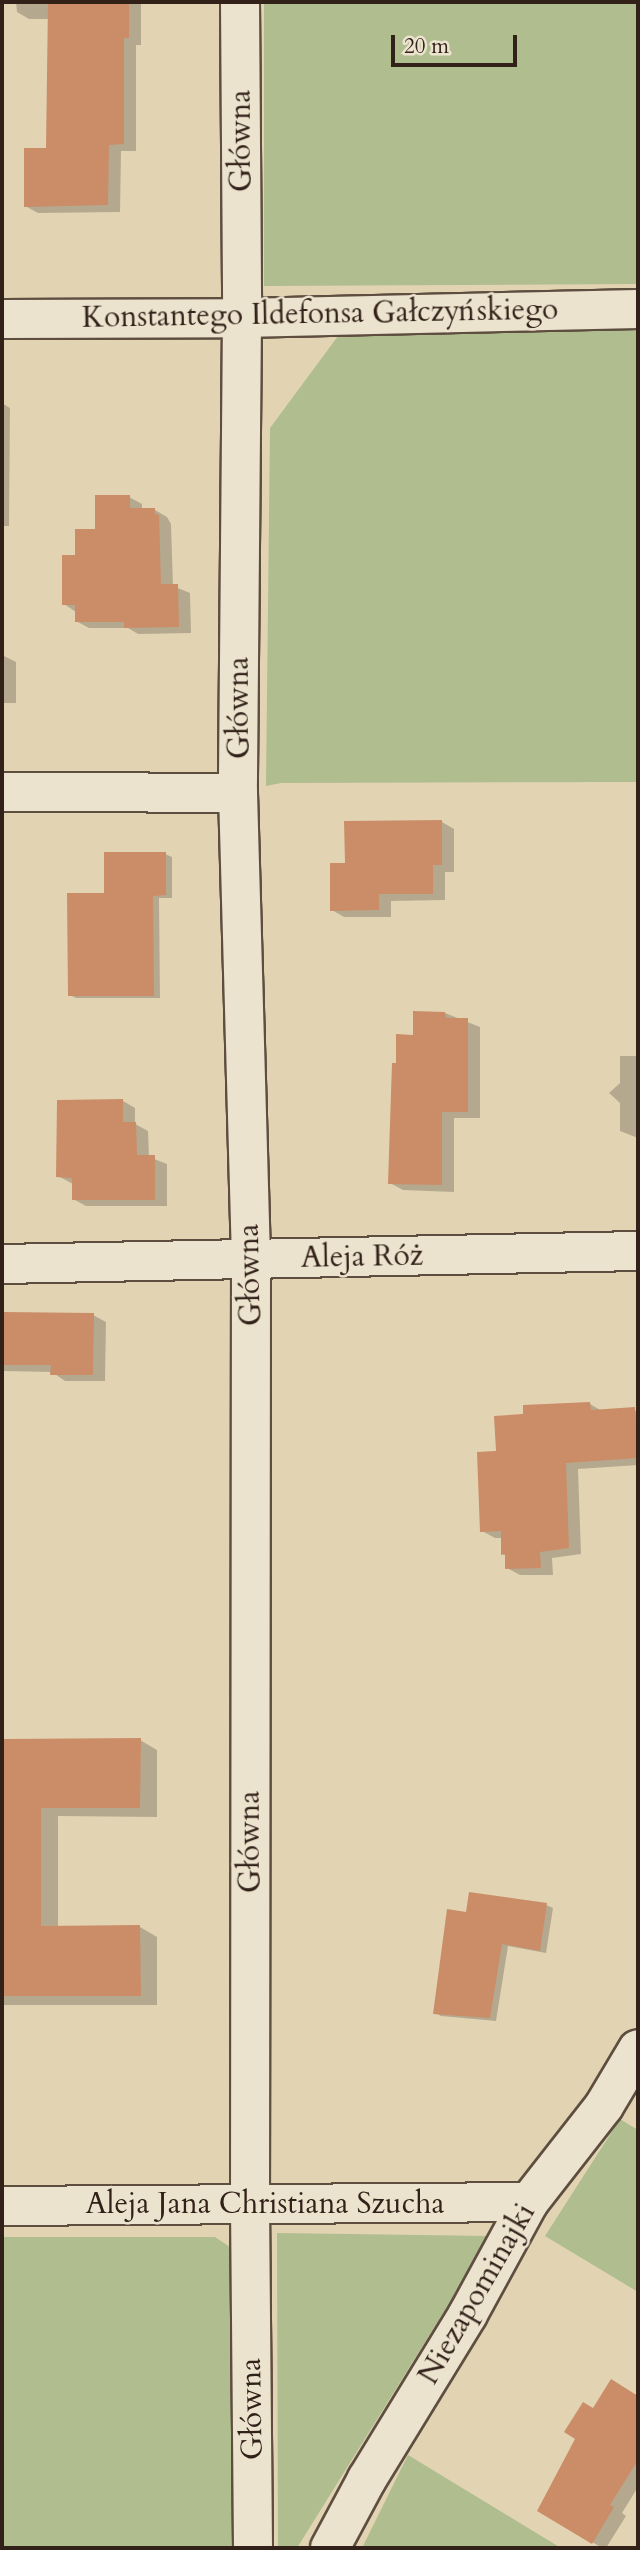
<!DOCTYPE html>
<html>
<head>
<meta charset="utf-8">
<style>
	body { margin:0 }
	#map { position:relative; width:640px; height:2550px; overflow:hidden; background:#e2d4b3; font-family:Cardo,serif }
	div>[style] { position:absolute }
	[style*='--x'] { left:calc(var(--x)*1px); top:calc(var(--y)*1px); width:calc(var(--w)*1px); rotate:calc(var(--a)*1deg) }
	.green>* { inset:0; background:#afbd8f }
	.shadow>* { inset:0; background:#0003 }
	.building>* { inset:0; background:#cb8c68 }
	.roads { filter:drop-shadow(2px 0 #5e4e40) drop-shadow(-2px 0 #5e4e40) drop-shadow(0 2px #5e4e40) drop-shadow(0 -2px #5e4e40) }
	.street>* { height:38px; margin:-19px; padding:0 19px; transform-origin:19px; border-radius:19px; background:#ece3ce }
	span { translate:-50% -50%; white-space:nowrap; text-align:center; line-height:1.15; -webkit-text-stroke:5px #ece3ce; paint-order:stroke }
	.street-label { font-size:30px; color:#322119 }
	.frame { position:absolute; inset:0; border:4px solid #322119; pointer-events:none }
	.scale { position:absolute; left:391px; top:35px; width:126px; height:32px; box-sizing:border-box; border:4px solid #322119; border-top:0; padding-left:9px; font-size:21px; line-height:24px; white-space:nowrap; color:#322119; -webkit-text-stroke:5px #ece3ce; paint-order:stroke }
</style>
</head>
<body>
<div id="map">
	<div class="green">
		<i style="clip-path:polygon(264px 2px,638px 2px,638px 284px,264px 286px)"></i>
		<i style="clip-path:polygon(638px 330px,638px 782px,281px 783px,266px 786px,270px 428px,341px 332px)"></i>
		<i style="clip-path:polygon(620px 2119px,638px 2130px,638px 2292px,545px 2236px)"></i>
		<i style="clip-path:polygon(277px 2233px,491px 2236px,297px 2548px,278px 2548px)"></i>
		<i style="clip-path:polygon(2px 2237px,215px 2237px,236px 2251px,239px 2548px,2px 2548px)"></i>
		<i style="clip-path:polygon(408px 2455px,561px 2548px,362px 2548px)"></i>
	</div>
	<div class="shadow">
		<i style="clip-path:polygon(16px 2px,141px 3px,141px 45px,136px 45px,136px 151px,121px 151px,120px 212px,38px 213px,25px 206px,48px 150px,49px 19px,29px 19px,17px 12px)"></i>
		<i style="clip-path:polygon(2px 403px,10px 408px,9px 526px,2px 526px)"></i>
		<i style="clip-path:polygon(129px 497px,142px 504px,142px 510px,155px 510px,167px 517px,171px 524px,173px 586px,190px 593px,191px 633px,138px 634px,128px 628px,89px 628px,76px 621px,76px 612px,64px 604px,77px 557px)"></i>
		<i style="clip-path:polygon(2px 655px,16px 662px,16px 703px,2px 703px)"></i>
		<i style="clip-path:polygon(442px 822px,454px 829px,454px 872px,445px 872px,445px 900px,391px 901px,391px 917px,344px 917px,332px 910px,346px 865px)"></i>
		<i style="clip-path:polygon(165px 854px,172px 857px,172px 898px,159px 898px,160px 998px,76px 998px,70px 995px,106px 895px)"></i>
		<i style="clip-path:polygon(445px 1013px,480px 1027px,480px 1118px,454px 1118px,454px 1192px,403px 1190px,390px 1183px,398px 1065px,415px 1036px)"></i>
		<i style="clip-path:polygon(620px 1056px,638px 1056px,638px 1138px,620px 1131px,620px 1103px,609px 1093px,620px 1083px)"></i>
		<i style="clip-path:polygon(123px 1101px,135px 1108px,135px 1124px,148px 1131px,149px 1157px,167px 1164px,167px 1206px,86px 1206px,73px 1199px,73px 1184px,58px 1176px)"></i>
		<i style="clip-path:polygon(2px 1314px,93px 1315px,106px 1322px,105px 1381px,65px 1381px,52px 1372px,2px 1371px)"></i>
		<i style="clip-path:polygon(590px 1404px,602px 1411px,638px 1411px,638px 1465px,578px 1469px,581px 1554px,552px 1558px,553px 1575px,520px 1575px,507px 1568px,507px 1556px,502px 1554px,503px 1538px,495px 1538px,482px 1531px,497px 1452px,525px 1416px)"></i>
		<i style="clip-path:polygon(2px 1740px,140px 1740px,157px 1750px,157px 1817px,58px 1816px,58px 1927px,140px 1927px,157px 1937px,157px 2005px,2px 2005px)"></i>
		<i style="clip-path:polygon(546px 1905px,553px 1908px,546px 1953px,508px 1946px,496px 2021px,441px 2016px,435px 2013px,468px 1914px)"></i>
		<i style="clip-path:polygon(612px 2382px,638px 2397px,638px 2487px,622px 2513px,626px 2516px,606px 2548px,602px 2548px,539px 2510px)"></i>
	</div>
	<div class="building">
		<i style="clip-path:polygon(48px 2px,129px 2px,129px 38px,124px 38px,124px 144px,109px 145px,108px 205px,24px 207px,24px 148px,46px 148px)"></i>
		<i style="clip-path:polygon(95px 495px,130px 495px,130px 508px,155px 508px,155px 514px,159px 515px,161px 584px,178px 584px,179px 627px,124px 628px,124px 622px,75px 622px,75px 605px,62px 605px,62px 555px,75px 555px,75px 529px,95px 529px)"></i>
		<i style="clip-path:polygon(442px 820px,442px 865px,433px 865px,433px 894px,379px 894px,379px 910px,330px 911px,330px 863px,345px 863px,344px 821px)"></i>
		<i style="clip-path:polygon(104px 852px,166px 852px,166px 895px,153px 896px,154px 996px,68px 996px,67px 893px,104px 893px)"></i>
		<i style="clip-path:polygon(413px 1011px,445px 1012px,446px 1018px,468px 1018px,468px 1112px,442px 1112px,442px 1185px,388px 1184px,392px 1063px,396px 1063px,396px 1034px,413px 1035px)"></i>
		<i style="clip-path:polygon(123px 1099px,123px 1122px,136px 1122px,137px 1155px,155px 1155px,155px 1200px,72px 1200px,72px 1178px,56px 1177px,57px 1100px)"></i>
		<i style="clip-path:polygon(2px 1312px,94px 1313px,93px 1375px,50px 1375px,51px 1365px,2px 1365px)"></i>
		<i style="clip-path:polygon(590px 1402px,591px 1410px,635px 1407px,638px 1458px,566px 1463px,569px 1548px,540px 1552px,541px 1568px,505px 1569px,505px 1554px,501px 1555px,501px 1531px,480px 1532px,477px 1452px,496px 1451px,494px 1416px,523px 1414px,523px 1405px)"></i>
		<i style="clip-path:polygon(141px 1738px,140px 1808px,41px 1808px,41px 1926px,140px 1925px,141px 1996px,2px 1996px,2px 1739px)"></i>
		<i style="clip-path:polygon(469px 1892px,547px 1903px,540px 1951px,502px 1944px,490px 2018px,433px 2014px,447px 1909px,466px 1912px)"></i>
		<i style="clip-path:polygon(611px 2379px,638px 2396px,638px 2460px,610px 2505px,614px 2507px,592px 2544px,537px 2511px,575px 2439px,564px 2432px,583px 2402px,593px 2408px)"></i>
	</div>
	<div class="roads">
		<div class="street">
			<i style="--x:240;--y:2;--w:316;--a:89.6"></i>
			<i style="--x:242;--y:318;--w:475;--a:90.5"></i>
			<i style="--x:238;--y:793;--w:467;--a:88.4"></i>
			<i style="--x:251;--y:1260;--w:944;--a:90.06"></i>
			<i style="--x:250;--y:2204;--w:344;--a:89.5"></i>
			<i style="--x:2;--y:319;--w:240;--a:-0.2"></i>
			<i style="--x:242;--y:318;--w:396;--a:-1.3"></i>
			<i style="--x:2;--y:792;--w:236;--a:0.2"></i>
			<i style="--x:2;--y:1264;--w:636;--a:-1.17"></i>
			<i style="--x:2;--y:2206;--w:527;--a:-0.43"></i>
			<i style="--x:330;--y:2548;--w:78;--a:-61.8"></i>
			<i style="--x:367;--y:2479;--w:193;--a:-58.5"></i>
			<i style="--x:468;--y:2314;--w:128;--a:-61.4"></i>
			<i style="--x:529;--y:2202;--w:122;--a:-52"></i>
			<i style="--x:604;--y:2106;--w:66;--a:-59.2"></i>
		</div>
	</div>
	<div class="street-label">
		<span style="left:241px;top:141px;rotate:-90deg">Główna</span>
		<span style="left:320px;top:314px;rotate:-1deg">Konstantego Ildefonsa Gałczyńskiego</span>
		<span style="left:239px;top:708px;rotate:-90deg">Główna</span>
		<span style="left:362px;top:1257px;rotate:-1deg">Aleja Róż</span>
		<span style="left:250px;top:1275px;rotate:-91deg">Główna</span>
		<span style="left:250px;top:1842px;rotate:-90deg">Główna</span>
		<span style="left:265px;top:2204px">Aleja Jana Christiana Szucha</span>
		<span style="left:477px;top:2294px;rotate:-60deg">Niezapominajki</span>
		<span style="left:252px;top:2409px;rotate:-91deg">Główna</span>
	</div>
	<div class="frame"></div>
	<div class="scale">20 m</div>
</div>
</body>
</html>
